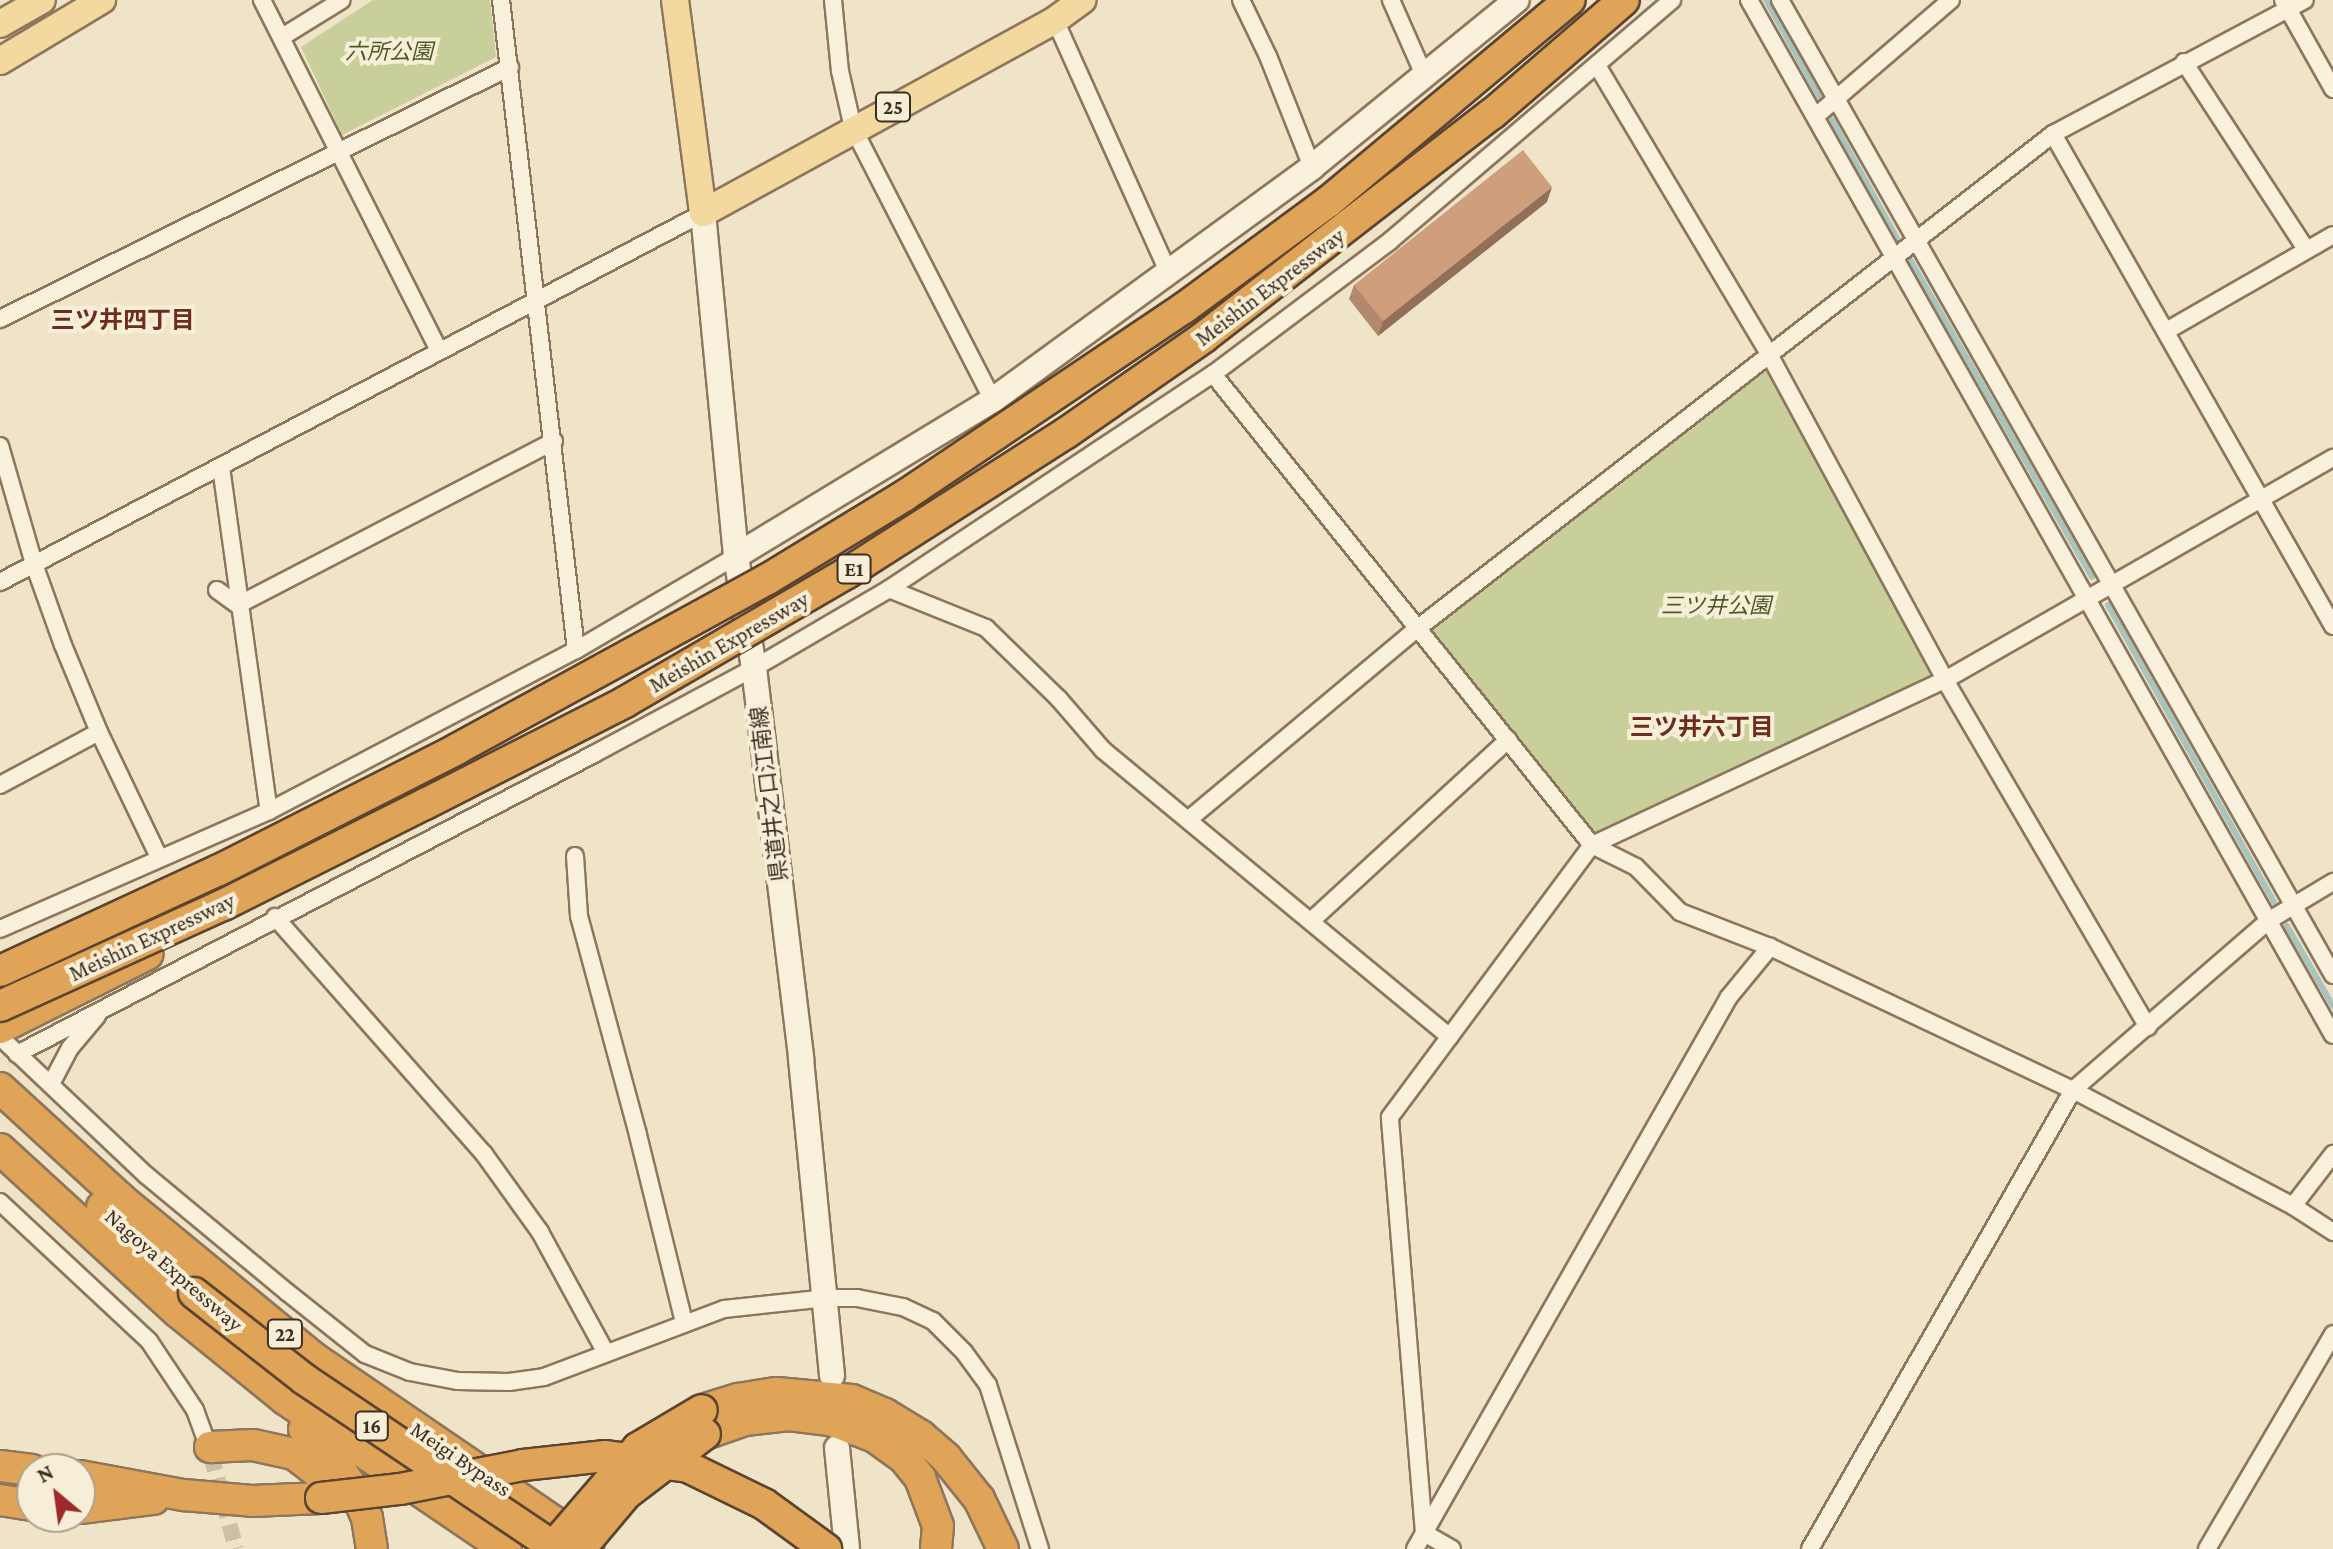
<!DOCTYPE html>
<html>
<head>
<meta charset="utf-8">
<style>
	body { margin:0 }
	#map { position:relative; width:2333px; height:1549px; overflow:hidden; background:#f0e4c8; font-family:"Crimson Pro","Noto Sans JP",serif }
	div>[style] { position:absolute }
	[style*='--x'] { left:calc(var(--x)*1px); top:calc(var(--y)*1px); width:calc(var(--w)*1px); rotate:calc(var(--a)*1deg) }
	.green>* { inset:0; background:#c9cf9b }
	.stream>* { height:6px; margin:-3px; padding:0 3px; transform-origin:3px; border-radius:3px; background:#a9c4bc }
	.street-tunnel>* { height:16px; margin-top:-8px; transform-origin:0; background:repeating-linear-gradient(90deg,#ccc0a6 0 16px,transparent 0 24px) }
	.roads { filter:drop-shadow(2px 0 #8d765c) drop-shadow(-2px 0 #8d765c) drop-shadow(0 2px #8d765c) drop-shadow(0 -2px #8d765c) }
	.street>* { height:16px; margin:-8px; padding:0 8px; transform-origin:8px; border-radius:8px; background:#faf1dc }
	.secondary>* { height:24px; margin:-12px; padding:0 12px; transform-origin:12px; border-radius:12px; background:#faf1dc }
	.primary>* { height:26px; margin:-13px; padding:0 13px; transform-origin:13px; border-radius:13px; background:#f3d9a0 }
	.highway>* { height:30px; margin:-15px; padding:0 15px; transform-origin:15px; border-radius:15px; background:#e0a458 }
	.bridges { filter:drop-shadow(2px 0 #5b4430) drop-shadow(-2px 0 #5b4430) drop-shadow(0 2px #5b4430) drop-shadow(0 -2px #5b4430) }
	.highway-bridge>* { height:30px; margin:-15px; padding:0 15px; transform-origin:15px; border-radius:15px; background:#e0a458 }
	.wall>* { inset:0; background:#b2896c }
	.shaded-wall>* { inset:0; background:#916f58 }
	.building>* { inset:0; background:#cf9f7d }
	span { translate:-50% -50%; white-space:nowrap; text-align:center; line-height:1.15; -webkit-text-stroke:8px #f7eed8; paint-order:stroke }
	.shield-label span { padding:2px 6px; background:#f7eed8; border:2px solid; border-radius:6px; -webkit-text-stroke-width:0 }
	.shield-label { font-size:20px; color:#3d2e20; font-weight:700 }
	.park-label { font-size:22px; color:#4d5a26; font-style:italic }
	.street-label { font-size:22px; color:#3d2e20 }
	.neighbourhood-label { font-size:24px; color:#6b2e1e; font-weight:700 }
	.north { position:absolute; left:16px; top:1453px; width:80px; height:80px; box-sizing:border-box; background:#f7eed8; border:2px solid #ada18e; border-radius:50%; rotate:331deg; font-size:22px; font-weight:700; line-height:32px; text-align:center; color:#3d2e20 }
	.north::after { content:''; display:block; margin:auto; width:28px; height:36px; background:#9e2a2b; clip-path:polygon(50% 0,100% 100%,50% 72%,0 100%) }
</style>
</head>
<body>
<div id="map">
	<div class="green">
		<i style="clip-path:polygon(373px 0,490px 0,496px 57px,342px 135px,301px 47px)"></i>
		<i style="clip-path:polygon(1770px 356px,1945px 680px,1592px 845px,1418px 628px)"></i>
	</div>
	<div class="stream">
		<i style="--x:1766;--y:0;--w:110;--a:61.1"></i>
		<i style="--x:1832;--y:120;--w:135;--a:61.2"></i>
		<i style="--x:1911;--y:261;--w:364;--a:60.2"></i>
		<i style="--x:2108;--y:605;--w:340;--a:60.8"></i>
		<i style="--x:2287;--y:926;--w:92;--a:60.1"></i>
	</div>
	<div class="street-tunnel">
		<i style="--x:211;--y:1455;--w:97;--a:75.1"></i>
	</div>
	<div class="roads">
		<div class="street">
			<i style="--x:262;--y:0;--w:393;--a:63.2"></i>
			<i style="--x:501;--y:0;--w:654;--a:83.42"></i>
			<i style="--x:833;--y:0;--w:71;--a:84.4"></i>
			<i style="--x:840;--y:71;--w:58;--a:77.2"></i>
			<i style="--x:853;--y:128;--w:306;--a:62.8"></i>
			<i style="--x:1241;--y:0;--w:62;--a:64.3"></i>
			<i style="--x:1268;--y:56;--w:119;--a:68.4"></i>
			<i style="--x:1391;--y:0;--w:84;--a:66.2"></i>
			<i style="--x:1749;--y:0;--w:1188;--a:60.57"></i>
			<i style="--x:1780;--y:0;--w:1121;--a:60.44"></i>
			<i style="--x:2283;--y:0;--w:102;--a:60.7"></i>
			<i style="--x:1055;--y:20;--w:278;--a:65.8"></i>
			<i style="--x:282;--y:37;--w:70;--a:-31.7"></i>
			<i style="--x:2184;--y:62;--w:223;--a:56.9"></i>
			<i style="--x:1598;--y:67;--w:336;--a:59.2"></i>
			<i style="--x:1770;--y:356;--w:368;--a:61.6"></i>
			<i style="--x:1945;--y:680;--w:402;--a:59.7"></i>
			<i style="--x:1816;--y:116;--w:178;--a:-40.7"></i>
			<i style="--x:2053;--y:134;--w:566;--a:60.36"></i>
			<i style="--x:0;--y:319;--w:569;--a:-26.29"></i>
			<i style="--x:2168;--y:330;--w:190;--a:-29.9"></i>
			<i style="--x:1213;--y:374;--w:605;--a:51.18"></i>
			<i style="--x:1592;--y:845;--w:49;--a:26.6"></i>
			<i style="--x:1636;--y:867;--w:63;--a:45.6"></i>
			<i style="--x:1680;--y:912;--w:97;--a:21.3"></i>
			<i style="--x:1770;--y:947;--w:335;--a:25.3"></i>
			<i style="--x:2073;--y:1090;--w:249;--a:27.8"></i>
			<i style="--x:2293;--y:1206;--w:48;--a:33"></i>
			<i style="--x:0;--y:446;--w:123;--a:73.9"></i>
			<i style="--x:34;--y:564;--w:86;--a:70.3"></i>
			<i style="--x:63;--y:645;--w:94;--a:67.5"></i>
			<i style="--x:99;--y:732;--w:139;--a:64.4"></i>
			<i style="--x:221;--y:467;--w:347;--a:82.1"></i>
			<i style="--x:0;--y:582;--w:794;--a:-27.69"></i>
			<i style="--x:889;--y:589;--w:105;--a:21.9"></i>
			<i style="--x:986;--y:628;--w:102;--a:44.2"></i>
			<i style="--x:1059;--y:699;--w:67;--a:49.2"></i>
			<i style="--x:1103;--y:750;--w:450;--a:39.6"></i>
			<i style="--x:217;--y:590;--w:26;--a:36"></i>
			<i style="--x:238;--y:605;--w:356;--a:-27.4"></i>
			<i style="--x:0;--y:785;--w:112;--a:-28.2"></i>
			<i style="--x:1188;--y:820;--w:300;--a:-39.9"></i>
			<i style="--x:1418;--y:628;--w:805;--a:-37.88"></i>
			<i style="--x:2053;--y:134;--w:285;--a:-28"></i>
			<i style="--x:575;--y:856;--w:60;--a:86.2"></i>
			<i style="--x:579;--y:916;--w:227;--a:74.9"></i>
			<i style="--x:638;--y:1135;--w:193;--a:76.2"></i>
			<i style="--x:275;--y:917;--w:316;--a:48.6"></i>
			<i style="--x:484;--y:1154;--w:96;--a:54.3"></i>
			<i style="--x:540;--y:1232;--w:138;--a:61.4"></i>
			<i style="--x:1311;--y:921;--w:268;--a:-42.6"></i>
			<i style="--x:0;--y:929;--w:294;--a:-23.7"></i>
			<i style="--x:269;--y:811;--w:347;--a:-27.7"></i>
			<i style="--x:576;--y:650;--w:186;--a:-30.4"></i>
			<i style="--x:0;--y:1037;--w:201;--a:43.4"></i>
			<i style="--x:146;--y:1175;--w:183;--a:39.7"></i>
			<i style="--x:287;--y:1292;--w:100;--a:38.5"></i>
			<i style="--x:365;--y:1354;--w:48;--a:21.8"></i>
			<i style="--x:410;--y:1372;--w:49;--a:10.6"></i>
			<i style="--x:458;--y:1381;--w:51;--a:1.1"></i>
			<i style="--x:509;--y:1382;--w:35;--a:-8"></i>
			<i style="--x:544;--y:1377;--w:192;--a:-20.7"></i>
			<i style="--x:724;--y:1309;--w:104;--a:-6.1"></i>
			<i style="--x:827;--y:1298;--w:30;--a:0"></i>
			<i style="--x:857;--y:1298;--w:47;--a:11.1"></i>
			<i style="--x:903;--y:1307;--w:33;--a:25"></i>
			<i style="--x:933;--y:1321;--w:44;--a:45"></i>
			<i style="--x:964;--y:1352;--w:41;--a:54"></i>
			<i style="--x:988;--y:1385;--w:172;--a:72.4"></i>
			<i style="--x:17;--y:1054;--w:650;--a:-27.47"></i>
			<i style="--x:594;--y:754;--w:182;--a:-28.3"></i>
			<i style="--x:754;--y:668;--w:156;--a:-30.3"></i>
			<i style="--x:889;--y:589;--w:389;--a:-33.6"></i>
			<i style="--x:1213;--y:374;--w:221;--a:-36.9"></i>
			<i style="--x:1390;--y:241;--w:371;--a:-40.5"></i>
			<i style="--x:51;--y:1084;--w:41;--a:-62.2"></i>
			<i style="--x:70;--y:1048;--w:42;--a:-49.8"></i>
			<i style="--x:0;--y:1202;--w:204;--a:43"></i>
			<i style="--x:149;--y:1341;--w:83;--a:56.3"></i>
			<i style="--x:195;--y:1410;--w:47;--a:70"></i>
			<i style="--x:2293;--y:1206;--w:66;--a:-52.4"></i>
			<i style="--x:1415;--y:1549;--w:635;--a:-60.37"></i>
			<i style="--x:1729;--y:997;--w:65;--a:-50.6"></i>
			<i style="--x:1452;--y:1549;--w:32;--a:-150"></i>
			<i style="--x:1424;--y:1533;--w:417;--a:-94.7"></i>
			<i style="--x:1390;--y:1117;--w:339;--a:-53.4"></i>
			<i style="--x:1592;--y:845;--w:390;--a:-25.1"></i>
			<i style="--x:1945;--y:680;--w:447;--a:-29.8"></i>
			<i style="--x:1810;--y:1549;--w:529;--a:-60.19"></i>
			<i style="--x:2073;--y:1090;--w:258;--a:-40.9"></i>
			<i style="--x:2268;--y:921;--w:76;--a:-31"></i>
			<i style="--x:2207;--y:1549;--w:249;--a:-59.6"></i>
		</div>
		<div class="secondary">
			<i style="--x:703;--y:213;--w:345;--a:84.5"></i>
			<i style="--x:736;--y:556;--w:113;--a:80.9"></i>
			<i style="--x:754;--y:668;--w:394;--a:83.1"></i>
			<i style="--x:801;--y:1059;--w:318;--a:84.4"></i>
			<i style="--x:736;--y:556;--w:301;--a:-31.3"></i>
			<i style="--x:993;--y:400;--w:395;--a:-36.1"></i>
			<i style="--x:1312;--y:167;--w:264;--a:-39.2"></i>
			<i style="--x:837;--y:1448;--w:101;--a:84.3"></i>
		</div>
		<div class="primary">
			<i style="--x:675;--y:0;--w:215;--a:82.5"></i>
			<i style="--x:703;--y:213;--w:401;--a:-28.7"></i>
			<i style="--x:1055;--y:20;--w:34;--a:-36"></i>
			<i style="--x:0;--y:24;--w:48;--a:-29.7"></i>
			<i style="--x:0;--y:61;--w:119;--a:-30.9"></i>
		</div>
		<div class="highway">
			<i style="--x:0;--y:1028;--w:165;--a:-26.6"></i>
			<i style="--x:0;--y:1088;--w:164;--a:42.5"></i>
			<i style="--x:121;--y:1199;--w:250;--a:39.5"></i>
			<i style="--x:314;--y:1358;--w:332;--a:34.3"></i>
			<i style="--x:0;--y:1149;--w:241;--a:42.5"></i>
			<i style="--x:178;--y:1312;--w:138;--a:39.1"></i>
			<i style="--x:285;--y:1399;--w:267;--a:34.2"></i>
			<i style="--x:102;--y:1207;--w:126;--a:43.1"></i>
			<i style="--x:702;--y:1410;--w:38;--a:-17"></i>
			<i style="--x:738;--y:1399;--w:39;--a:-9"></i>
			<i style="--x:777;--y:1393;--w:75;--a:5.3"></i>
			<i style="--x:852;--y:1400;--w:36;--a:23"></i>
			<i style="--x:885;--y:1414;--w:42;--a:31.4"></i>
			<i style="--x:921;--y:1436;--w:33;--a:41"></i>
			<i style="--x:946;--y:1458;--w:53;--a:51.2"></i>
			<i style="--x:979;--y:1499;--w:55;--a:64.4"></i>
			<i style="--x:304;--y:1429;--w:38;--a:45"></i>
			<i style="--x:331;--y:1456;--w:45;--a:56"></i>
			<i style="--x:356;--y:1493;--w:27;--a:66"></i>
			<i style="--x:367;--y:1518;--w:31;--a:81"></i>
			<i style="--x:705;--y:1434;--w:42;--a:-19.3"></i>
			<i style="--x:745;--y:1420;--w:44;--a:-6.5"></i>
			<i style="--x:789;--y:1415;--w:41;--a:7"></i>
			<i style="--x:830;--y:1420;--w:48;--a:20.7"></i>
			<i style="--x:875;--y:1437;--w:36;--a:36"></i>
			<i style="--x:904;--y:1458;--w:26;--a:51"></i>
			<i style="--x:920;--y:1478;--w:51;--a:69.4"></i>
			<i style="--x:938;--y:1526;--w:23;--a:95"></i>
			<i style="--x:210;--y:1447;--w:43;--a:-2.7"></i>
			<i style="--x:253;--y:1445;--w:42;--a:12.4"></i>
			<i style="--x:294;--y:1454;--w:67;--a:37.7"></i>
			<i style="--x:0;--y:1466;--w:32;--a:7"></i>
			<i style="--x:80;--y:1476;--w:106;--a:10.4"></i>
			<i style="--x:184;--y:1495;--w:68;--a:5"></i>
			<i style="--x:252;--y:1501;--w:69;--a:-2.5"></i>
			<i style="--x:0;--y:1500;--w:32;--a:9"></i>
			<i style="--x:80;--y:1508;--w:74;--a:-7"></i>
		</div>
	</div>
	<div class="bridges">
		<div class="highway-bridge">
			<i style="--x:0;--y:971;--w:241;--a:-24.8"></i>
			<i style="--x:219;--y:870;--w:267;--a:-26.9"></i>
			<i style="--x:457;--y:749;--w:354;--a:-28.7"></i>
			<i style="--x:768;--y:579;--w:159;--a:-31.4"></i>
			<i style="--x:904;--y:496;--w:337;--a:-33.9"></i>
			<i style="--x:1184;--y:308;--w:179;--a:-36.4"></i>
			<i style="--x:1328;--y:202;--w:315;--a:-39.9"></i>
			<i style="--x:0;--y:1006;--w:245;--a:-24.4"></i>
			<i style="--x:223;--y:905;--w:226;--a:-26.6"></i>
			<i style="--x:425;--y:804;--w:225;--a:-27"></i>
			<i style="--x:625;--y:702;--w:257;--a:-30.2"></i>
			<i style="--x:847;--y:573;--w:260;--a:-32.6"></i>
			<i style="--x:1066;--y:433;--w:168;--a:-34.8"></i>
			<i style="--x:1204;--y:337;--w:364;--a:-37.8"></i>
			<i style="--x:1492;--y:114;--w:174;--a:-40.8"></i>
			<i style="--x:194;--y:1293;--w:140;--a:38"></i>
			<i style="--x:304;--y:1379;--w:305;--a:33.9"></i>
			<i style="--x:321;--y:1498;--w:80;--a:-6.5"></i>
			<i style="--x:400;--y:1489;--w:125;--a:-11"></i>
			<i style="--x:523;--y:1465;--w:83;--a:-6.2"></i>
			<i style="--x:606;--y:1456;--w:83;--a:7.6"></i>
			<i style="--x:688;--y:1467;--w:85;--a:26"></i>
			<i style="--x:764;--y:1504;--w:77;--a:36"></i>
			<i style="--x:551;--y:1549;--w:133;--a:-49.3"></i>
			<i style="--x:638;--y:1448;--w:74;--a:-30.7"></i>
			<i style="--x:580;--y:1549;--w:72;--a:-50.1"></i>
			<i style="--x:626;--y:1494;--w:99;--a:-37.2"></i>
		</div>
	</div>
	<div class="wall">
		<i style="clip-path:polygon(1547px 202px,1378px 336px,1349px 299px,1354px 285px)"></i>
	</div>
	<div class="shaded-wall">
		<i style="clip-path:polygon(1552px 187px,1547px 202px,1378px 336px,1383px 321px)"></i>
	</div>
	<div class="building">
		<i style="clip-path:polygon(1523px 150px,1552px 187px,1383px 321px,1354px 285px)"></i>
	</div>
	<div class="shield-label">
		<span style="left:893px;top:107px">25</span>
		<span style="left:854px;top:569px">E1</span>
		<span style="left:285px;top:1334px">22</span>
		<span style="left:372px;top:1426px">16</span>
	</div>
	<div class="park-label">
		<span style="left:389px;top:52px">六所公園</span>
		<span style="left:1716px;top:606px">三ツ井公園</span>
	</div>
	<div class="street-label">
		<span style="left:1270px;top:287px;rotate:-37deg">Meishin Expressway</span>
		<span style="left:729px;top:642px;rotate:-30deg">Meishin Expressway</span>
		<span style="left:769px;top:794px;rotate:-97deg">県道井之口江南線</span>
		<span style="left:152px;top:937px;rotate:-25deg">Meishin Expressway</span>
		<span style="left:174px;top:1270px;rotate:41deg">Nagoya Expressway</span>
		<span style="left:461px;top:1459px;rotate:34deg">Meigi Bypass</span>
	</div>
	<div class="neighbourhood-label">
		<span style="left:123px;top:320px">三ツ井四丁目</span>
		<span style="left:1702px;top:727px">三ツ井六丁目</span>
	</div>
	<div class="north">N</div>
</div>
</body>
</html>
